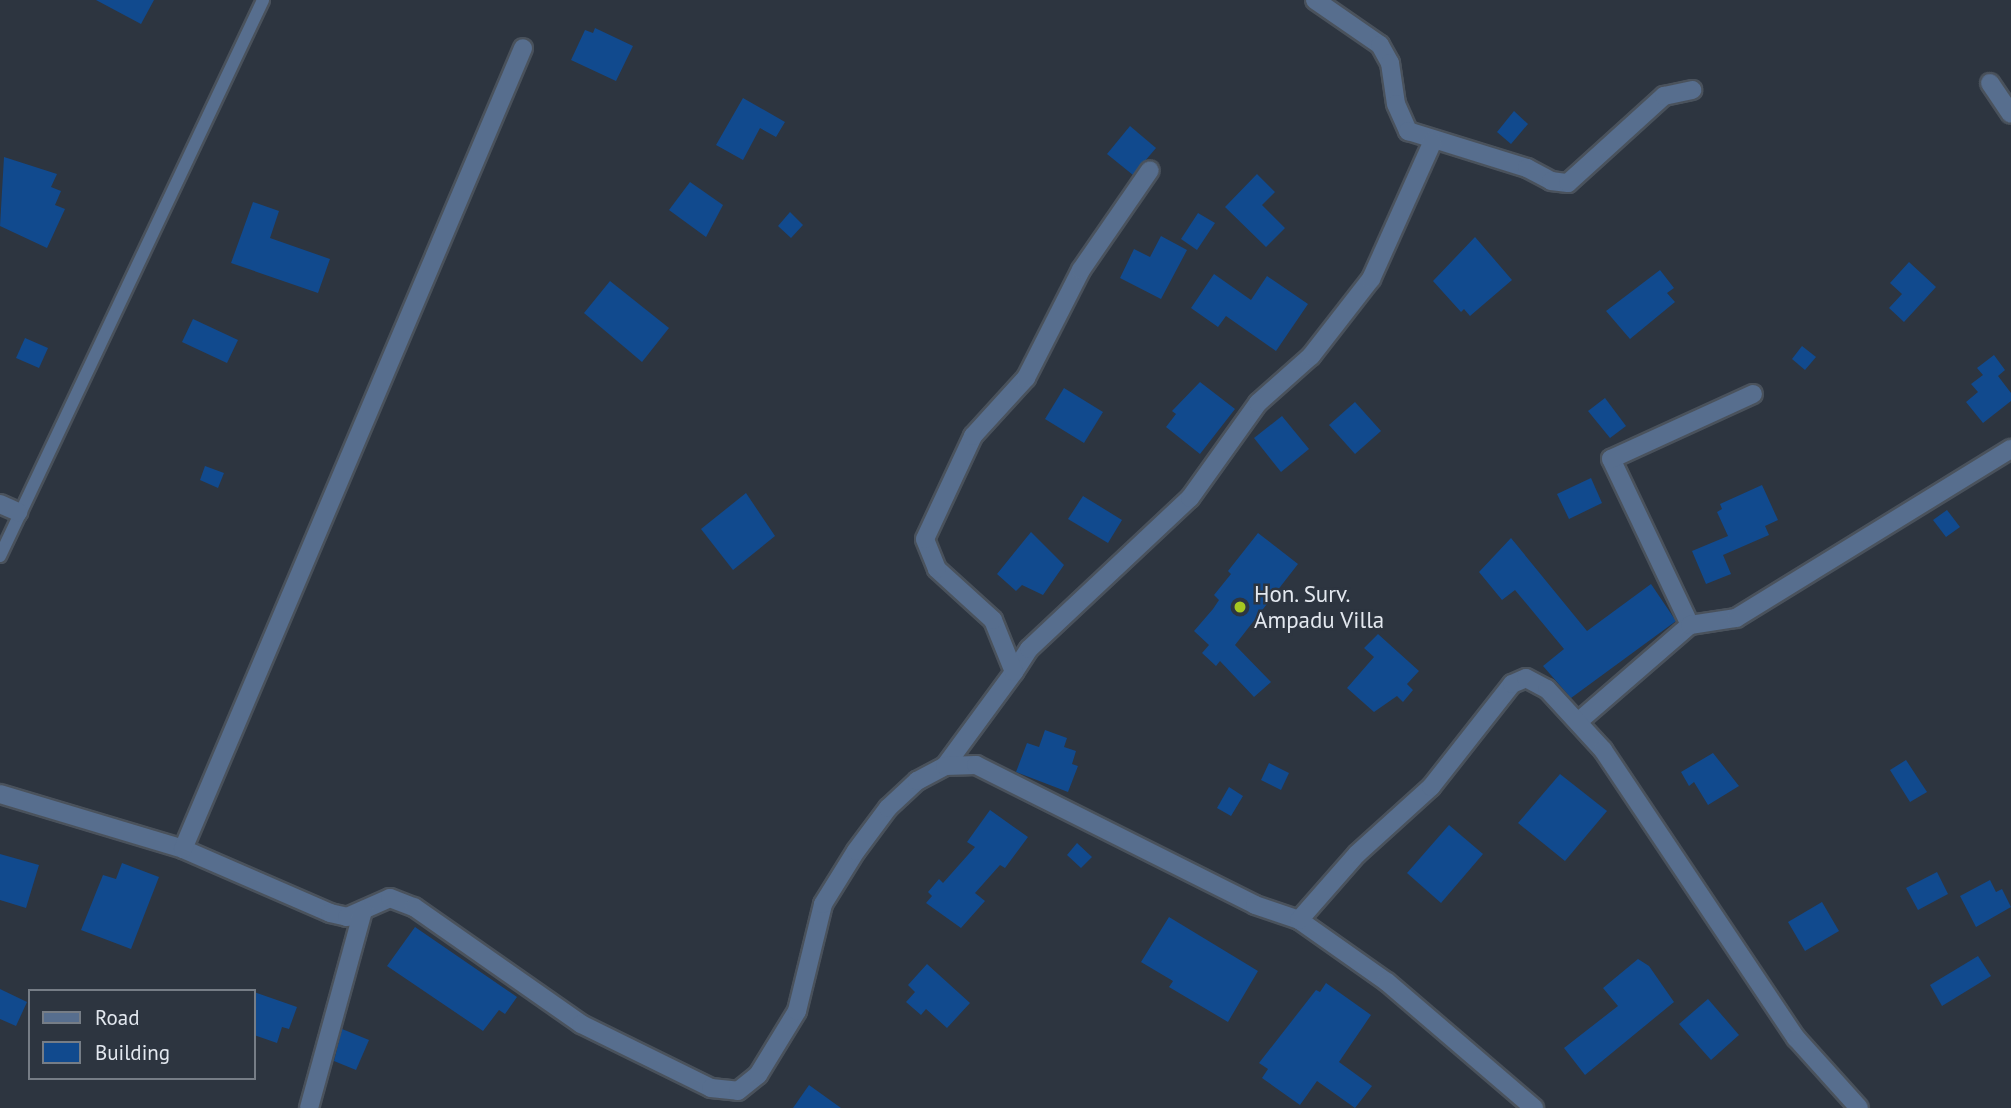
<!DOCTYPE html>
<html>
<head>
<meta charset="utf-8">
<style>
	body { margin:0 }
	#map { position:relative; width:2011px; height:1108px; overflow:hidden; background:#2d3540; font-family:"PT Sans",sans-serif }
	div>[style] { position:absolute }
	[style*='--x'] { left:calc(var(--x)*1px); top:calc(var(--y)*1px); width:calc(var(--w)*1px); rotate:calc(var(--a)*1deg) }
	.building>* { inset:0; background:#114a8e }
	.roads { filter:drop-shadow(2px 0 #4a525c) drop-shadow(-2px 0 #4a525c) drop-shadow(0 2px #4a525c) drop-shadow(0 -2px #4a525c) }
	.service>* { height:12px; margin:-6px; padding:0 6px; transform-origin:6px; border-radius:6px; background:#576e8e }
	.minor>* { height:18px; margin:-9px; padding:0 9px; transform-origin:9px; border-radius:9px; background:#576e8e }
	.dots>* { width:19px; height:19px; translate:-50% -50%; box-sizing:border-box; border:4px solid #2d3540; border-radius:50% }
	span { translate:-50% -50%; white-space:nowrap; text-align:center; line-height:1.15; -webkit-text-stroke:5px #2d3540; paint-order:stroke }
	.poi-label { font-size:23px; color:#e3e8ef }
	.left { translate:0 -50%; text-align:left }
	.legend { position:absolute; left:28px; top:989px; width:228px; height:91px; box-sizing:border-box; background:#2d3540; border:2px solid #767d86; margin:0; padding:9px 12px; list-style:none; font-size:21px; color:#e3e8ef }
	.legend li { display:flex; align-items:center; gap:14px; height:35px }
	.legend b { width:35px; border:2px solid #767d86 }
</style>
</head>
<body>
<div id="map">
	<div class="building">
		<i style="clip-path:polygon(96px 0,154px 0,141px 24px)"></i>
		<i style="clip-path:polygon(595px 28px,633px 46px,616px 81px,571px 60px,585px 30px,593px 33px)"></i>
		<i style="clip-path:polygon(743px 98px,785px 122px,776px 137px,760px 128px,743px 160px,716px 145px)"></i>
		<i style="clip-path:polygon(1514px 111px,1528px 124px,1511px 144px,1497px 132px)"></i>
		<i style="clip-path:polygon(1130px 126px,1156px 148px,1133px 175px,1107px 154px)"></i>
		<i style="clip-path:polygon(4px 157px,57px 174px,51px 187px,61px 191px,55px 205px,65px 209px,47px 248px,0 226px)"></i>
		<i style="clip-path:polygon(1257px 174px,1275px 192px,1262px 205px,1285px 228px,1266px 247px,1225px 207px)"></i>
		<i style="clip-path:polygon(690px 182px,723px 205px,706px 237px,669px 210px)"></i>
		<i style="clip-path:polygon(253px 202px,279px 211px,270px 238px,330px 259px,318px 293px,231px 263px)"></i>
		<i style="clip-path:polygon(790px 212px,803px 225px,791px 238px,778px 226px)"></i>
		<i style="clip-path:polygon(1198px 213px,1215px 223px,1197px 250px,1181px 239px)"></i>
		<i style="clip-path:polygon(1161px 236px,1187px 250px,1161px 299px,1120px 278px,1134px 249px,1150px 257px)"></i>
		<i style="clip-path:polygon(1475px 237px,1512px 280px,1470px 316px,1464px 309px,1461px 312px,1433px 281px)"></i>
		<i style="clip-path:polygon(1909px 262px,1936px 287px,1904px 322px,1889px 308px,1902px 294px,1890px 283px)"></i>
		<i style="clip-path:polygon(1660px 270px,1674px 288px,1667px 293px,1675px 302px,1630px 339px,1606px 311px)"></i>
		<i style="clip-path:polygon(1214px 274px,1251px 300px,1267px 276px,1308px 304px,1276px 351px,1226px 316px,1218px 327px,1191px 308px)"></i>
		<i style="clip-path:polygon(610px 281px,669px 328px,642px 362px,584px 313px)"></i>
		<i style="clip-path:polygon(193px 319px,238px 340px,227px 363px,182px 342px)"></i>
		<i style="clip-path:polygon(25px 338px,48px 348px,39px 368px,16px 358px)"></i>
		<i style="clip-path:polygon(1802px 346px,1816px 357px,1805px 370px,1792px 359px)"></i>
		<i style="clip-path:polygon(1994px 355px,2005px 370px,1998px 376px,2011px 393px,2011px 401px,1983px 423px,1966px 402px,1978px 392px,1971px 384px,1983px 375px,1977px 368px)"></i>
		<i style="clip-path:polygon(1200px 382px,1235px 409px,1200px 454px,1166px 427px,1176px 414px,1172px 411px)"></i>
		<i style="clip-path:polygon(1064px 388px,1103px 412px,1084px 443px,1045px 419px)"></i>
		<i style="clip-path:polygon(1605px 398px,1626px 426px,1610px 438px,1588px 411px)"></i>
		<i style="clip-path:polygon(1355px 402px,1381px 431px,1355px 454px,1329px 425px)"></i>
		<i style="clip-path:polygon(1282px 416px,1309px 449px,1281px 472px,1254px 438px)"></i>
		<i style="clip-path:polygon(205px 466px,224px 473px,218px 488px,200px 480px)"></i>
		<i style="clip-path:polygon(1591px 478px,1602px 503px,1569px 519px,1557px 494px)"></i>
		<i style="clip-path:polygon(1762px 485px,1778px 520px,1765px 526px,1769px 535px,1723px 555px,1731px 574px,1706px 584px,1692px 551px,1728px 536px,1717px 512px,1722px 509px,1720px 504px)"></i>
		<i style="clip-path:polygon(746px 493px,775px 536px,733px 570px,701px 529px)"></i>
		<i style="clip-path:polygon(1083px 496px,1122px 520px,1108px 543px,1068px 519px)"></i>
		<i style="clip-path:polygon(1947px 510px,1960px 527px,1946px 537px,1933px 520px)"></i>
		<i style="clip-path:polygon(1031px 532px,1064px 565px,1043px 595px,1022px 585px,1016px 591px,997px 574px)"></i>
		<i style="clip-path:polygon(1258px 533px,1298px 564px,1235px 645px,1271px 682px,1254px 697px,1220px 661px,1216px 666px,1202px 653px,1209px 645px,1194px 631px,1213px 609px,1219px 600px,1214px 595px,1231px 574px,1228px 571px)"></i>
		<i style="clip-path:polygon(1511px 538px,1587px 631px,1651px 584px,1676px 621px,1571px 698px,1543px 666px,1564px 649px,1515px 590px,1502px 600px,1479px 572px)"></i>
		<i style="clip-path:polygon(1378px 634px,1419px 671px,1407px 684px,1413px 690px,1403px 702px,1397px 696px,1374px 712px,1347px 688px,1374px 657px,1364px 648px)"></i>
		<i style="clip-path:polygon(1045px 730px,1067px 738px,1064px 747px,1076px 751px,1072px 764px,1078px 766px,1068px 792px,1016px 772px,1027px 743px,1039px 747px)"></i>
		<i style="clip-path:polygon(1713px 753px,1739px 786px,1708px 805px,1694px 782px,1689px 786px,1681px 772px)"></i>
		<i style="clip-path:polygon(1906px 760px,1927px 792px,1910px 802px,1890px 770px)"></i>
		<i style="clip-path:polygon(1269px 763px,1289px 773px,1281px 790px,1261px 780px)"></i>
		<i style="clip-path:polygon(1560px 774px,1607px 811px,1565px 861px,1518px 823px)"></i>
		<i style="clip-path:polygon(1229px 787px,1243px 796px,1231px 816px,1217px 808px)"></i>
		<i style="clip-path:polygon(990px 810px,1028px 837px,1005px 868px,1000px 865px,975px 893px,985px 901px,961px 928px,926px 903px,932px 896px,928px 892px,939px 879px,943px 883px,975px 847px,967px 842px)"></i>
		<i style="clip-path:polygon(1449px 825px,1483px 854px,1441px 903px,1407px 873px)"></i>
		<i style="clip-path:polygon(1077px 843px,1092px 857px,1081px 868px,1067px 855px)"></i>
		<i style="clip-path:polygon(0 854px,39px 865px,26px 908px,0 900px)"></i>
		<i style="clip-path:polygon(122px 863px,159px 877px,131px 949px,81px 930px,103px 875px,116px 879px)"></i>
		<i style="clip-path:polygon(1937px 872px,1948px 894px,1918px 910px,1906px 888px)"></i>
		<i style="clip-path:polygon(1990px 880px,1996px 892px,2002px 889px,2011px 907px,1976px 927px,1960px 896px)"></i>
		<i style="clip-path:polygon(1822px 902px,1839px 931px,1805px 951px,1788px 922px)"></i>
		<i style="clip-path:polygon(1169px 917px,1258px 971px,1228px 1022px,1169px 987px,1173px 981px,1141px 962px)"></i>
		<i style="clip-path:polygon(415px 927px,517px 997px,505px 1014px,499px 1010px,483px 1031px,387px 966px)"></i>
		<i style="clip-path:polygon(1978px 956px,1991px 976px,1942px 1006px,1930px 985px)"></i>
		<i style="clip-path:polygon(1638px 959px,1649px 966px,1674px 1002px,1585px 1075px,1564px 1048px,1618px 1006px,1603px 988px)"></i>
		<i style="clip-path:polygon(927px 964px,970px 1003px,947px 1028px,926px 1009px,921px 1015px,906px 1002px,915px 992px,908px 985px)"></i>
		<i style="clip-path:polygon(1326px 983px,1371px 1015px,1339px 1062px,1372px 1086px,1355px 1108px,1317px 1081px,1300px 1105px,1262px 1078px,1268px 1069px,1259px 1063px,1316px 990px,1320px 992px)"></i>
		<i style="clip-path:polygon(0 989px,27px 1002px,16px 1026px,0 1019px)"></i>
		<i style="clip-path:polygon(254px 992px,297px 1007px,289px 1029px,282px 1027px,277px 1043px,254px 1035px)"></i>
		<i style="clip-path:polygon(1708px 999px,1739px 1035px,1711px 1060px,1679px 1024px)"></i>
		<i style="clip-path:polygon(342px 1029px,369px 1040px,356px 1070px,334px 1061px)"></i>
		<i style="clip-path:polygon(809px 1085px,841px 1108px,793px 1108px)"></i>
	</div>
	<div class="roads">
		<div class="service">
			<i style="--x:0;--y:556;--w:615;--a:-64.68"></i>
		</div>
		<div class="minor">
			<i style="--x:1315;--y:0;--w:79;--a:34.7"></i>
			<i style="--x:1380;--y:45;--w:21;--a:61"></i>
			<i style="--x:1390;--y:63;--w:41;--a:81.7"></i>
			<i style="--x:1396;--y:104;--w:30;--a:66"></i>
			<i style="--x:1408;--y:131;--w:125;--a:17.3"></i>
			<i style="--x:1527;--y:168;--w:27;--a:28"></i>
			<i style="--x:1551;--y:181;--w:17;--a:7"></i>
			<i style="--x:1568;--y:183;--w:130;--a:-42.2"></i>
			<i style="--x:1664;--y:96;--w:29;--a:-12"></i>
			<i style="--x:1990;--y:83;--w:37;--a:56"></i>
			<i style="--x:0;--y:504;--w:20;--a:24"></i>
			<i style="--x:1690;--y:625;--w:184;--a:-115.4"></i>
			<i style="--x:1611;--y:459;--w:156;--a:-24.6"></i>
			<i style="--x:1014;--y:672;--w:27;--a:-57"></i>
			<i style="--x:1029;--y:649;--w:221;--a:-43.2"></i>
			<i style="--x:1190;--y:498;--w:117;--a:-54.4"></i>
			<i style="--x:1258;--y:403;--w:71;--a:-41.6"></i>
			<i style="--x:1311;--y:356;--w:98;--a:-52.1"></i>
			<i style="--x:1371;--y:279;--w:151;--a:-65.8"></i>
			<i style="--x:1579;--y:721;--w:147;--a:-40.9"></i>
			<i style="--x:1690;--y:625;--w:47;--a:-8.7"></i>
			<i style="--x:1736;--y:618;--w:323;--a:-31.6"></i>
			<i style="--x:945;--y:766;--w:117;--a:-53.7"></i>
			<i style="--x:1014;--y:672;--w:56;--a:-112"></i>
			<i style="--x:993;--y:620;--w:76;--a:-137.7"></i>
			<i style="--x:937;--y:569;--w:32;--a:-112"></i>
			<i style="--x:925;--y:539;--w:114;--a:-65"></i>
			<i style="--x:973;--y:436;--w:79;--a:-47.6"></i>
			<i style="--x:1026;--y:378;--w:121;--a:-63"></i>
			<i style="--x:1081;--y:270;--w:121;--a:-55.4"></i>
			<i style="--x:0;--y:794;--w:191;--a:16.7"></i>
			<i style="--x:183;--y:849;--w:160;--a:23.5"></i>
			<i style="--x:330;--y:913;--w:17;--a:13"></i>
			<i style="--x:347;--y:917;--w:47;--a:-23.8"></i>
			<i style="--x:390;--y:898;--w:26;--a:21"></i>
			<i style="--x:414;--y:907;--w:204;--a:35"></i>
			<i style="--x:581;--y:1024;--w:145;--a:26.2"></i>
			<i style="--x:711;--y:1088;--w:27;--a:6"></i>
			<i style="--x:738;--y:1091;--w:26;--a:-39"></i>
			<i style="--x:758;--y:1075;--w:75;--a:-58.6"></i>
			<i style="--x:797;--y:1011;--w:110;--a:-76.3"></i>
			<i style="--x:823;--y:904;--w:62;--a:-58.1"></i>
			<i style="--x:856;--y:851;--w:54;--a:-53.3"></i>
			<i style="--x:888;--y:808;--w:40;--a:-43"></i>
			<i style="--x:917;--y:781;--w:32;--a:-28"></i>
			<i style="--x:945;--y:766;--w:31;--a:-2"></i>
			<i style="--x:976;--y:765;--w:312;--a:26.6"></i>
			<i style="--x:1255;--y:905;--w:46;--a:18.8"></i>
			<i style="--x:1299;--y:920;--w:108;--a:35.2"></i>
			<i style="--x:1387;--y:982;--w:194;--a:40.6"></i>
			<i style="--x:183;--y:849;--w:870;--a:-67"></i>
			<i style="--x:1299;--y:920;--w:88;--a:-48.7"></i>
			<i style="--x:1357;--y:854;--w:100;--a:-42.2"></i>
			<i style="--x:1431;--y:787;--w:131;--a:-51.8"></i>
			<i style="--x:1512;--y:684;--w:15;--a:-23"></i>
			<i style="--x:1526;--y:678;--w:24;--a:28"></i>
			<i style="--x:1547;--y:689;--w:83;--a:47.4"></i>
			<i style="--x:1603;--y:750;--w:347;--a:56.2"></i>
			<i style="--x:1796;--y:1038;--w:94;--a:48"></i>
			<i style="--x:309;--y:1108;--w:205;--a:-74.7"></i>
		</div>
	</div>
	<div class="dots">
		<i style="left:1240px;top:607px;background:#a6c821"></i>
	</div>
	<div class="poi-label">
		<span class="left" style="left:1254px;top:607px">Hon. Surv.<br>Ampadu Villa</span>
	</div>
	<ul class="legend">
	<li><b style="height:9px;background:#576e8e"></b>Road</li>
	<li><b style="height:19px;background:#114a8e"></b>Building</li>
	</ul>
</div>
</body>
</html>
